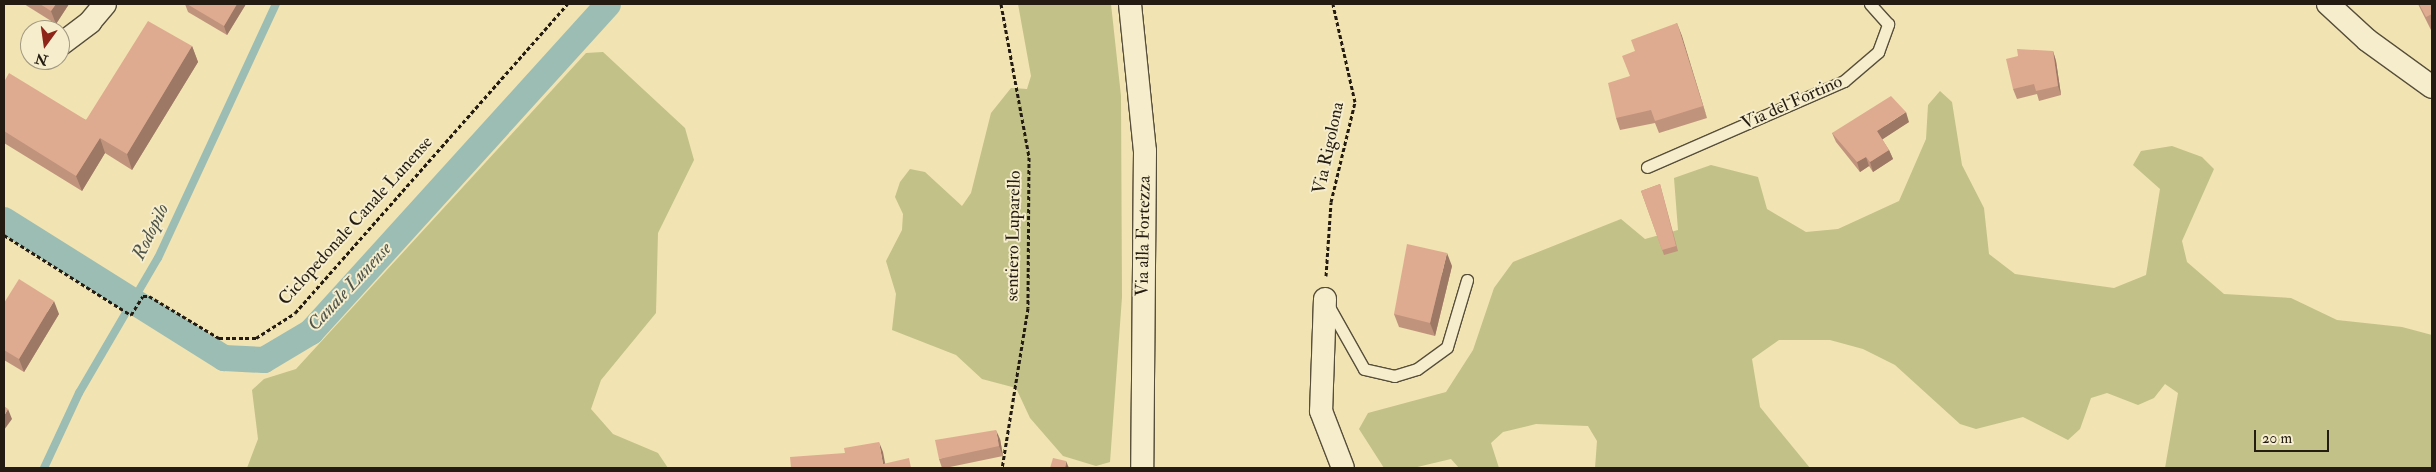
<!DOCTYPE html>
<html>
<head>
<meta charset="utf-8">
<style>
	body { margin:0 }
	#map { position:relative; width:2436px; height:472px; overflow:hidden; background:#f1e3b2; font-family:"IM FELL Double Pica",serif }
	div>[style] { position:absolute }
	[style*='--x'] { left:calc(var(--x)*1px); top:calc(var(--y)*1px); width:calc(var(--w)*1px); rotate:calc(var(--a)*1deg) }
	.green>* { inset:0; background:#c1c188 }
	.stream>* { height:8px; margin:-4px; padding:0 4px; transform-origin:4px; border-radius:4px; background:#9cbdb3 }
	.canal>* { height:26px; margin:-13px; padding:0 13px; transform-origin:13px; border-radius:13px; background:#9cbdb3 }
	.path>* { height:3px; margin-top:-1.5px; transform-origin:0; background:repeating-linear-gradient(90deg,#241c12 0 4px,transparent 0 6.5px) }
	.roads { filter:drop-shadow(1px 0 #574e3a) drop-shadow(-1px 0 #574e3a) drop-shadow(0 1px #574e3a) drop-shadow(0 -1px #574e3a) }
	.lane>* { height:11px; margin:-5.5px; padding:0 5.5px; transform-origin:5.5px; border-radius:5.5px; background:#f6edcd }
	.street>* { height:22px; margin:-11px; padding:0 11px; transform-origin:11px; border-radius:11px; background:#f6edcd }
	.wall>* { inset:0; background:#c0937c }
	.shaded-wall>* { inset:0; background:#9c7865 }
	.building>* { inset:0; background:#dfab90 }
	span { translate:-50% -50%; white-space:nowrap; text-align:center; line-height:1.15; -webkit-text-stroke:4px #f6edcd; paint-order:stroke }
	.street-label { font-size:18px; color:#241c12 }
	.water-label { font-size:19px; color:#4e544a; font-style:italic }
	.frame { position:absolute; inset:0; border:5px solid #241c12; pointer-events:none }
	.north { position:absolute; left:20px; top:20px; width:50px; height:50px; box-sizing:border-box; background:#f6edcd; border:1px solid #a29982; border-radius:50%; rotate:194deg; font-size:14px; font-weight:700; line-height:20px; text-align:center; color:#241c12 }
	.north::after { content:''; display:block; margin:auto; width:18px; height:22px; background:#8f2418; clip-path:polygon(50% 0,100% 100%,50% 72%,0 100%) }
	.scale { position:absolute; left:2254px; top:430px; width:75px; height:22px; box-sizing:border-box; border:2px solid #241c12; border-top:0; padding-left:6px; font-size:15px; line-height:18px; white-space:nowrap; color:#241c12; -webkit-text-stroke:4px #f6edcd; paint-order:stroke }
</style>
</head>
<body>
<div id="map">
	<div class="green">
		<i style="clip-path:polygon(1018px 4px,1111px 4px,1121px 96px,1122px 297px,1110px 462px,1096px 466px,1063px 456px,1030px 418px,1016px 388px,982px 379px,956px 355px,892px 330px,896px 294px,886px 261px,902px 230px,903px 214px,895px 197px,900px 182px,910px 169px,925px 172px,962px 206px,971px 193px,991px 113px,1011px 88px,1027px 89px,1031px 76px)"></i>
		<i style="clip-path:polygon(603px 52px,685px 128px,694px 160px,658px 233px,656px 313px,601px 380px,591px 409px,613px 434px,658px 453px,668px 468px,247px 468px,258px 439px,252px 390px,264px 379px,296px 369px,586px 53px)"></i>
		<i style="clip-path:polygon(1940px 91px,1952px 102px,1962px 165px,1984px 208px,1989px 254px,2015px 274px,2114px 288px,2146px 275px,2160px 189px,2133px 165px,2141px 151px,2172px 146px,2202px 157px,2214px 169px,2182px 241px,2187px 262px,2224px 294px,2291px 298px,2337px 320px,2402px 327px,2432px 335px,2432px 468px,2165px 468px,2178px 393px,2165px 384px,2154px 398px,2138px 405px,2107px 393px,2091px 398px,2080px 429px,2068px 440px,2023px 417px,1976px 429px,1960px 424px,1895px 365px,1863px 349px,1830px 340px,1779px 340px,1752px 359px,1760px 407px,1810px 468px,1595px 468px,1597px 441px,1588px 426px,1536px 424px,1503px 432px,1491px 443px,1499px 468px,1459px 468px,1451px 459px,1413px 468px,1384px 468px,1359px 429px,1368px 413px,1446px 392px,1473px 350px,1494px 288px,1513px 262px,1621px 219px,1645px 239px,1678px 230px,1674px 178px,1711px 165px,1758px 177px,1767px 209px,1806px 232px,1838px 229px,1899px 201px,1926px 139px,1928px 105px)"></i>
	</div>
	<div class="stream">
		<i style="--x:44;--y:468;--w:83;--a:-65"></i>
		<i style="--x:79;--y:393;--w:156;--a:-59.7"></i>
		<i style="--x:158;--y:258;--w:280;--a:-65.1"></i>
	</div>
	<div class="canal">
		<i style="--x:4;--y:220;--w:260;--a:32.1"></i>
		<i style="--x:224;--y:358;--w:40;--a:2.9"></i>
		<i style="--x:264;--y:360;--w:55;--a:-30.8"></i>
		<i style="--x:311;--y:332;--w:442;--a:-47.8"></i>
	</div>
	<div class="path">
		<i style="--x:1001;--y:4;--w:156;--a:79.6"></i>
		<i style="--x:1029;--y:157;--w:151;--a:90.4"></i>
		<i style="--x:1028;--y:308;--w:162;--a:99.2"></i>
		<i style="--x:4;--y:235;--w:150;--a:32.2"></i>
		<i style="--x:131;--y:315;--w:22;--a:-58"></i>
		<i style="--x:143;--y:296;--w:6;--a:0"></i>
		<i style="--x:149;--y:296;--w:82;--a:31"></i>
		<i style="--x:219;--y:338;--w:37;--a:0"></i>
		<i style="--x:256;--y:338;--w:46;--a:-32.7"></i>
		<i style="--x:295;--y:313;--w:412;--a:-48.6"></i>
		<i style="--x:1326;--y:276;--w:74;--a:-86.1"></i>
		<i style="--x:1331;--y:202;--w:103;--a:-76.5"></i>
		<i style="--x:1355;--y:102;--w:100;--a:-102.7"></i>
	</div>
	<div class="roads">
		<div class="lane">
			<i style="--x:1647;--y:167;--w:215;--a:-23.6"></i>
			<i style="--x:1844;--y:81;--w:45;--a:-40.5"></i>
			<i style="--x:1878;--y:52;--w:30;--a:-70"></i>
			<i style="--x:1888;--y:24;--w:27;--a:-132"></i>
			<i style="--x:1328;--y:305;--w:73;--a:60.6"></i>
			<i style="--x:1364;--y:369;--w:31;--a:13"></i>
			<i style="--x:1394;--y:376;--w:24;--a:-17"></i>
			<i style="--x:1417;--y:369;--w:37;--a:-36"></i>
			<i style="--x:1447;--y:347;--w:70;--a:-73.4"></i>
		</div>
		<div class="street">
			<i style="--x:1130;--y:4;--w:148;--a:84.2"></i>
			<i style="--x:1145;--y:151;--w:317;--a:90.5"></i>
			<i style="--x:2328;--y:4;--w:53;--a:42.7"></i>
			<i style="--x:2367;--y:40;--w:80;--a:35.9"></i>
			<i style="--x:60;--y:45;--w:38;--a:-37"></i>
			<i style="--x:90;--y:22;--w:23;--a:-50"></i>
			<i style="--x:1325;--y:299;--w:112;--a:92"></i>
			<i style="--x:1321;--y:411;--w:61;--a:68.9"></i>
		</div>
	</div>
	<div class="wall">
		<i style="clip-path:polygon(24px 4px,69px 4px,56px 24px)"></i>
		<i style="clip-path:polygon(185px 4px,246px 4px,227px 35px,188px 12px)"></i>
		<i style="clip-path:polygon(2418px 4px,2432px 4px,2432px 30px,2431px 30px)"></i>
		<i style="clip-path:polygon(1677px 23px,1707px 118px,1659px 133px,1655px 123px,1620px 130px,1616px 118px,1630px 76px,1635px 51px)"></i>
		<i style="clip-path:polygon(192px 46px,198px 62px,132px 170px,105px 153px,82px 191px,4px 143px,4px 82px,86px 120px)"></i>
		<i style="clip-path:polygon(2053px 51px,2056px 61px,2061px 95px,2039px 101px,2037px 94px,2017px 99px,2013px 89px)"></i>
		<i style="clip-path:polygon(1909px 122px,1882px 139px,1889px 150px,1893px 159px,1873px 172px,1869px 166px,1860px 172px,1836px 142px,1832px 133px)"></i>
		<i style="clip-path:polygon(1660px 184px,1678px 251px,1664px 255px,1641px 191px)"></i>
		<i style="clip-path:polygon(1452px 266px,1435px 336px,1399px 327px,1394px 314px)"></i>
		<i style="clip-path:polygon(4px 303px,59px 314px,24px 372px,4px 360px)"></i>
		<i style="clip-path:polygon(1000px 439px,1003px 456px,945px 468px,942px 468px,939px 459px)"></i>
	</div>
	<div class="shaded-wall">
		<i style="clip-path:polygon(56px 4px,69px 4px,56px 24px,51px 11px)"></i>
		<i style="clip-path:polygon(237px 4px,246px 4px,227px 35px,224px 26px)"></i>
		<i style="clip-path:polygon(1677px 23px,1682px 36px,1707px 118px,1703px 106px)"></i>
		<i style="clip-path:polygon(192px 46px,198px 62px,132px 170px,127px 154px)"></i>
		<i style="clip-path:polygon(2053px 51px,2056px 61px,2061px 95px,2058px 86px)"></i>
		<i style="clip-path:polygon(1906px 112px,1909px 122px,1880px 141px,1877px 131px)"></i>
		<i style="clip-path:polygon(100px 138px,105px 153px,82px 191px,76px 176px)"></i>
		<i style="clip-path:polygon(1889px 150px,1893px 159px,1873px 172px,1870px 162px)"></i>
		<i style="clip-path:polygon(1866px 157px,1869px 166px,1860px 172px,1857px 162px)"></i>
		<i style="clip-path:polygon(1447px 253px,1452px 266px,1435px 336px,1430px 323px)"></i>
		<i style="clip-path:polygon(54px 301px,59px 314px,24px 372px,19px 359px)"></i>
		<i style="clip-path:polygon(8px 409px,12px 419px,4px 430px,4px 416px)"></i>
		<i style="clip-path:polygon(996px 430px,1000px 439px,1003px 456px,999px 446px)"></i>
		<i style="clip-path:polygon(879px 442px,883px 452px,886px 468px,883px 464px)"></i>
		<i style="clip-path:polygon(1066px 461px,1069px 468px,1065px 468px)"></i>
	</div>
	<div class="building">
		<i style="clip-path:polygon(40px 4px,56px 4px,51px 11px)"></i>
		<i style="clip-path:polygon(187px 4px,237px 4px,224px 26px)"></i>
		<i style="clip-path:polygon(2419px 4px,2432px 4px,2432px 14px,2426px 17px)"></i>
		<i style="clip-path:polygon(148px 21px,192px 46px,127px 154px,100px 138px,76px 176px,4px 131px,4px 82px,9px 73px,86px 120px)"></i>
		<i style="clip-path:polygon(1677px 23px,1703px 106px,1655px 121px,1651px 110px,1616px 118px,1608px 83px,1630px 76px,1622px 56px,1635px 51px,1631px 40px)"></i>
		<i style="clip-path:polygon(2017px 49px,2053px 51px,2058px 86px,2036px 91px,2034px 84px,2013px 89px,2006px 59px,2018px 56px)"></i>
		<i style="clip-path:polygon(1891px 96px,1906px 112px,1877px 131px,1889px 150px,1870px 162px,1866px 157px,1857px 162px,1832px 133px)"></i>
		<i style="clip-path:polygon(1660px 184px,1676px 246px,1662px 250px,1641px 191px)"></i>
		<i style="clip-path:polygon(1407px 244px,1447px 253px,1430px 323px,1394px 314px)"></i>
		<i style="clip-path:polygon(19px 279px,54px 301px,19px 359px,4px 350px,4px 303px)"></i>
		<i style="clip-path:polygon(4px 406px,8px 409px,4px 416px)"></i>
		<i style="clip-path:polygon(996px 430px,999px 446px,939px 459px,935px 440px)"></i>
		<i style="clip-path:polygon(879px 442px,883px 464px,909px 458px,911px 468px,791px 468px,790px 457px,845px 453px,844px 448px)"></i>
		<i style="clip-path:polygon(1053px 458px,1066px 461px,1065px 468px,1050px 468px)"></i>
	</div>
	<div class="street-label">
		<span style="left:1792px;top:103px;rotate:-24deg">Via del Fortino</span>
		<span style="left:1329px;top:148px;rotate:-78deg">Via Rigolona</span>
		<span style="left:356px;top:221px;rotate:-48deg">Ciclopedonale Canale Lunense</span>
		<span style="left:1014px;top:236px;rotate:-89deg">sentiero Luparello</span>
		<span style="left:1144px;top:236px;rotate:-89deg">Via alla Fortezza</span>
	</div>
	<div class="water-label">
		<span style="left:151px;top:232px;rotate:-64deg">Rodopilo</span>
		<span style="left:350px;top:287px;rotate:-47deg">Canale Lunense</span>
	</div>
	<div class="frame"></div>
	<div class="north">N</div>
	<div class="scale">20 m</div>
</div>
</body>
</html>
